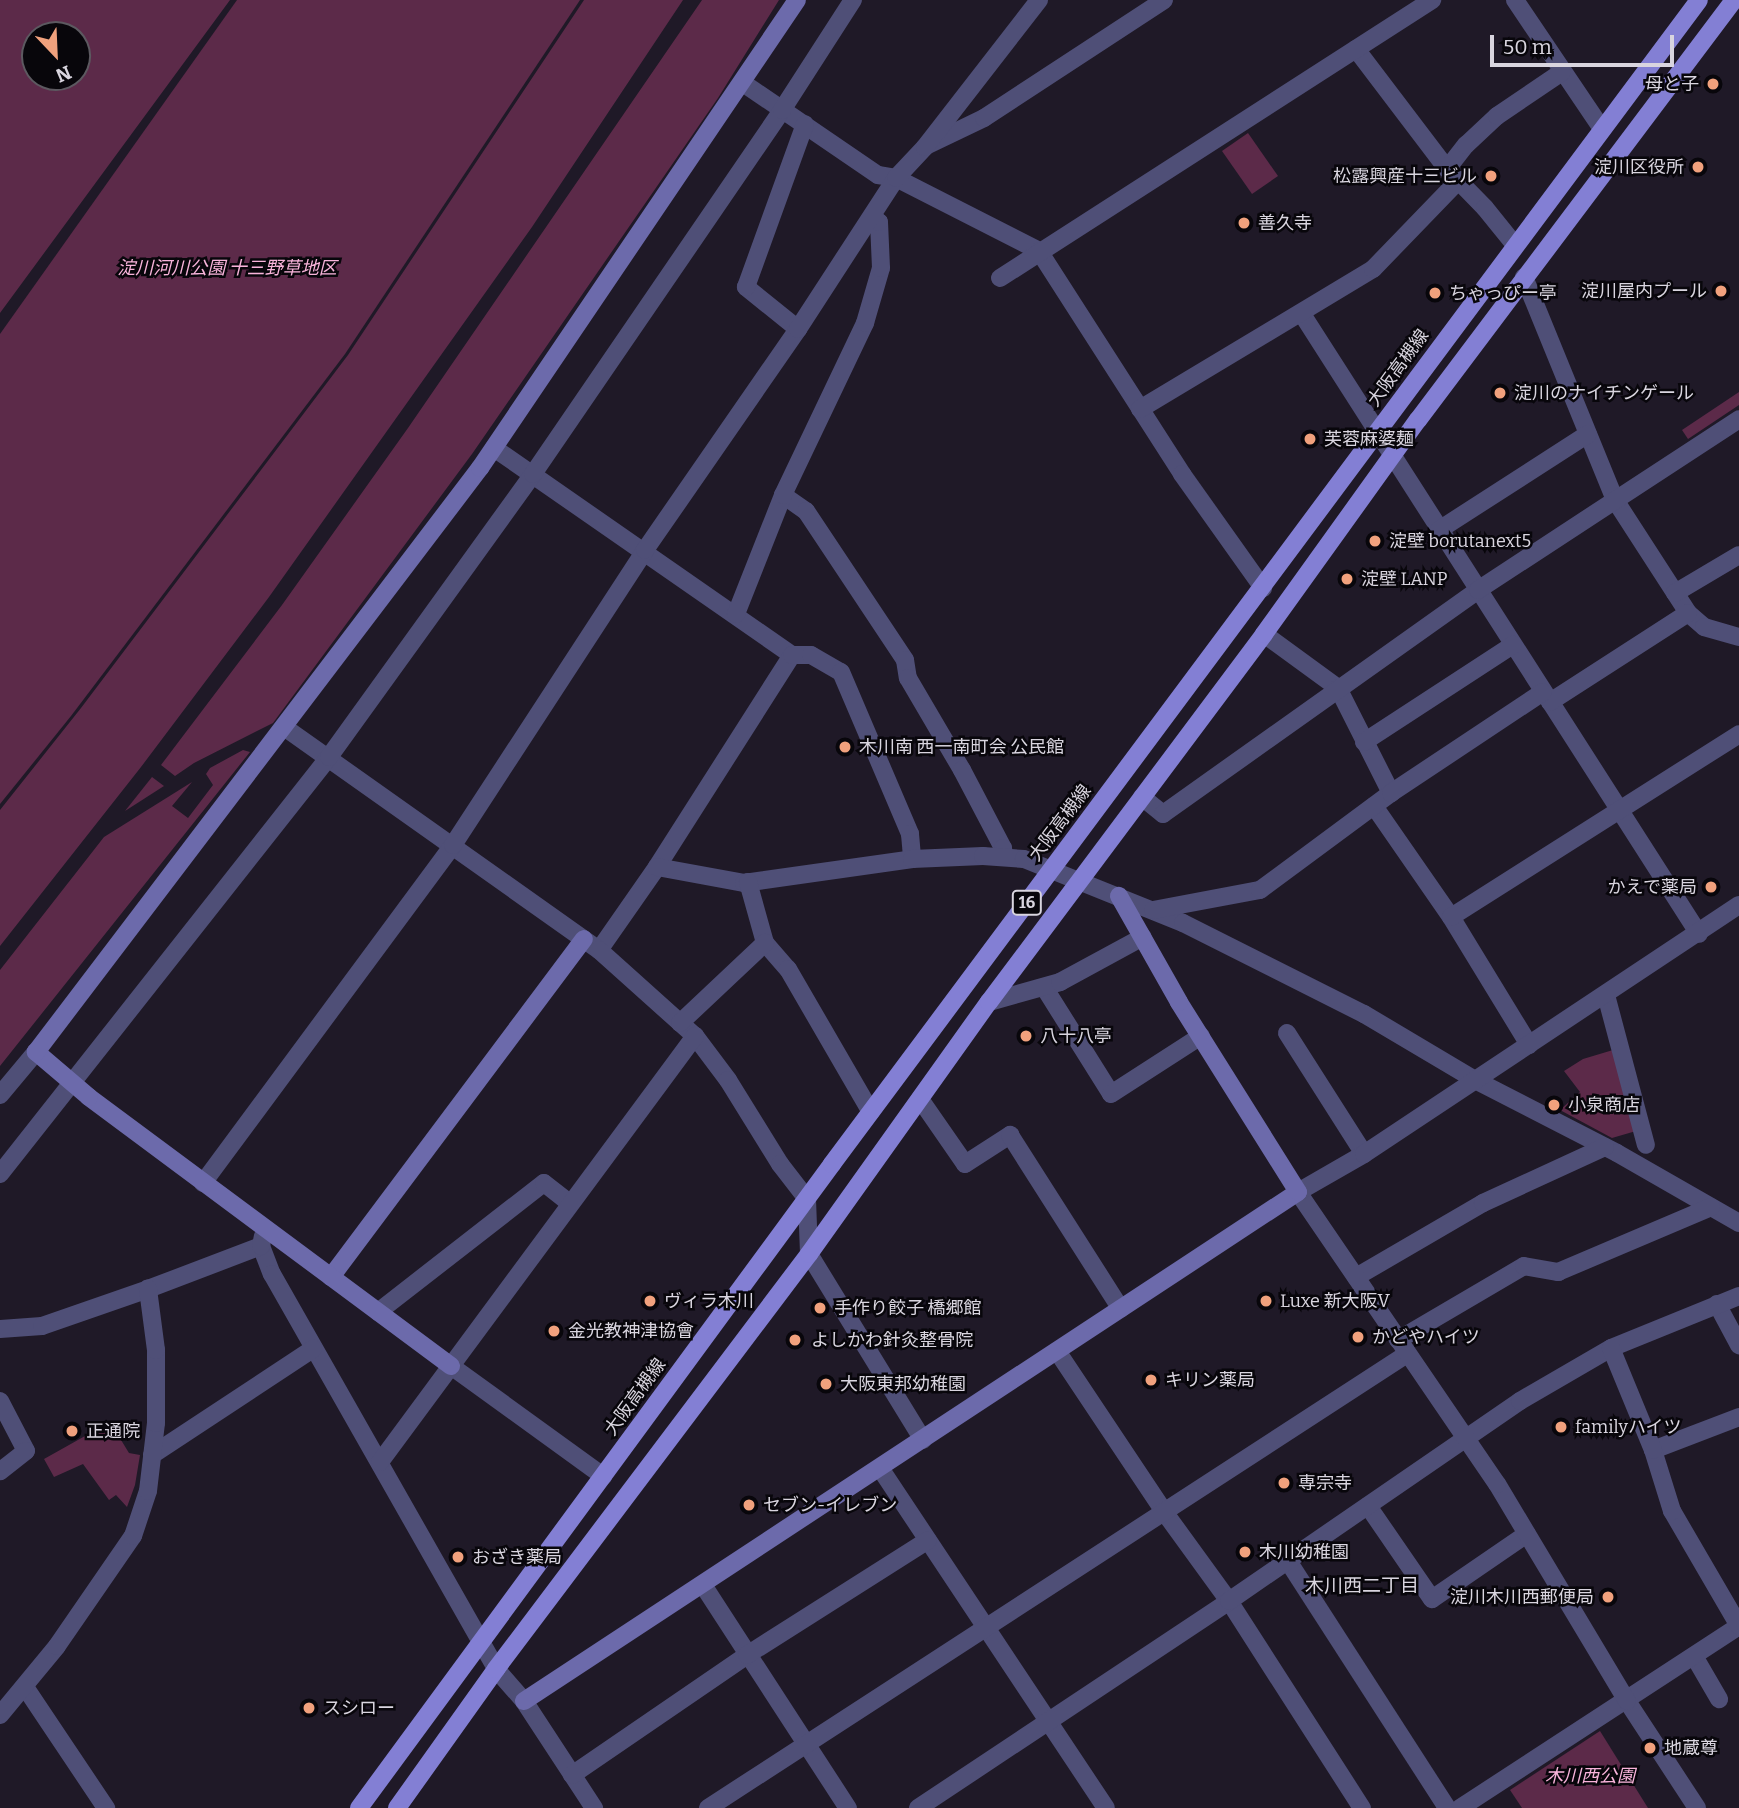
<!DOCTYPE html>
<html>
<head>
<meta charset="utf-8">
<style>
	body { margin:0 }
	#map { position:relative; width:1739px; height:1808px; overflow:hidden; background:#1f1927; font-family:Bitter,"Noto Sans JP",serif }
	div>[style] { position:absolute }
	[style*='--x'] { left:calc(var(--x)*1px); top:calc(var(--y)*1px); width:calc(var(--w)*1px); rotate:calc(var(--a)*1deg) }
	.green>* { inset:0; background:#5c2a49 }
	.street>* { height:18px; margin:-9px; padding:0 9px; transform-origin:9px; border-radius:9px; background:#4f4f77 }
	.secondary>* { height:18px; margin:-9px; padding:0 9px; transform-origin:9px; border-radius:9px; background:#6c6aab }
	.primary>* { height:18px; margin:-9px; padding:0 9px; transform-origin:9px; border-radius:9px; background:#837fd4 }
	.dots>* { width:19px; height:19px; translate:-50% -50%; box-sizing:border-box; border:4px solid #08060b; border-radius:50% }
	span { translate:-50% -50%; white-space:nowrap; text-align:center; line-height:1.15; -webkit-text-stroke:5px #08060b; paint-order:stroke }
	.shield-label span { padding:2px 5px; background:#08060b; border:2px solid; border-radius:5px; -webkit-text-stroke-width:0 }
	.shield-label { font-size:16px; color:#d9d5df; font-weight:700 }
	.poi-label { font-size:18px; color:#d9d5df }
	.right { translate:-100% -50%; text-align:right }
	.left { translate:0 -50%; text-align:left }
	.park-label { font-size:18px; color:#f8b3da; font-style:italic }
	.street-label { font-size:18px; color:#d9d5df }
	.neighbourhood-label { font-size:19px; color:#d9d5df }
	.north { position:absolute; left:21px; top:21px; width:70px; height:70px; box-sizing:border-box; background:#08060b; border:2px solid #5c5960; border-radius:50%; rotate:157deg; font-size:19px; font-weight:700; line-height:28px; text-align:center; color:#d9d5df }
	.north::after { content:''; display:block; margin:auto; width:24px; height:32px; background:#f1a17d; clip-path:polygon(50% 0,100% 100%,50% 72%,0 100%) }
	.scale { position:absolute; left:1490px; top:35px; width:184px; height:32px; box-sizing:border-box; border:4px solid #d9d5df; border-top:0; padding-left:9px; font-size:21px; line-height:24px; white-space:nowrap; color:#d9d5df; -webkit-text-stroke:5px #08060b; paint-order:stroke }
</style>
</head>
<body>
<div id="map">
	<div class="green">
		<i style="clip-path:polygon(evenodd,0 0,230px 0,0 313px,0 0,35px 35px,77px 35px,77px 77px,35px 77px,35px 35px)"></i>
		<i style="clip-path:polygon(237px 0,580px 0,345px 354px,71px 716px,0 804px,0 334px)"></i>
		<i style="clip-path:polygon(584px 0,683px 0,532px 227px,269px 597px,141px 767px,0 946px,0 810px,81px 708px,348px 355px)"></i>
		<i style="clip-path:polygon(702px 0,779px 0,718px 98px,472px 454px,273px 723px,194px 763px,175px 776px,161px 765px,282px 605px,408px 428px)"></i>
		<i style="clip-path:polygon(1248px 133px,1278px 176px,1252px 194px,1222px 151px)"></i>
		<i style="clip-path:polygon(1739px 392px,1739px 405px,1688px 439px,1682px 430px)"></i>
		<i style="clip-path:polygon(243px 750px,250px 752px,0 1066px,0 970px,104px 837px,192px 782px,172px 806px,188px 818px,213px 785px,206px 774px,210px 768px)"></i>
		<i style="clip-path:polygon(152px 777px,164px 786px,125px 811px)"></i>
		<i style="clip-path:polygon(1613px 1050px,1636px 1131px,1612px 1138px,1560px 1110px,1580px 1092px,1564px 1071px,1583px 1059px)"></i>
		<i style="clip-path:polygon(110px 1422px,129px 1453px,140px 1455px,135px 1485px,127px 1507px,116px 1495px,109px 1500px,83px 1464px,54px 1477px,44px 1459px)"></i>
		<i style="clip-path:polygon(1600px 1731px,1648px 1808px,1522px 1808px,1510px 1790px)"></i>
	</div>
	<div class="street">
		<i style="--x:1515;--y:0;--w:156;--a:56"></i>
		<i style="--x:1356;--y:49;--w:151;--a:52.8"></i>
		<i style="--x:1447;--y:169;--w:54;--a:45.7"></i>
		<i style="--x:1485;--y:208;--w:48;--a:51"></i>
		<i style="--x:743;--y:83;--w:163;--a:34.3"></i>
		<i style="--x:878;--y:175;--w:18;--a:9"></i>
		<i style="--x:896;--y:178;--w:161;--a:27"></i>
		<i style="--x:1039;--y:251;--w:265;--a:57.3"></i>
		<i style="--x:1182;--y:474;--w:140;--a:54.6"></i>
		<i style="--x:928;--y:145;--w:62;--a:-25.7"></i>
		<i style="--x:984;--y:118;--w:215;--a:-33.2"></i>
		<i style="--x:1447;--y:169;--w:31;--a:-52"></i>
		<i style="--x:1466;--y:145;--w:42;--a:-43.1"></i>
		<i style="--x:1497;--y:116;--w:78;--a:-34.1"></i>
		<i style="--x:1524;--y:277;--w:241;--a:67.8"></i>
		<i style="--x:1615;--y:500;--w:135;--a:57.1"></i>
		<i style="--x:1688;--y:613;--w:21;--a:41"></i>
		<i style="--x:1704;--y:627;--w:36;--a:16"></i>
		<i style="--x:1000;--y:278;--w:514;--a:-32.76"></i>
		<i style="--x:1302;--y:314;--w:736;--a:57.37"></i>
		<i style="--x:798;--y:329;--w:67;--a:-141.1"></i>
		<i style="--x:746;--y:287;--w:173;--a:-70.1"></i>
		<i style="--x:1140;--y:409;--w:272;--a:-31"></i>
		<i style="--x:1373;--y:269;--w:122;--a:-46"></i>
		<i style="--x:494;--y:448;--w:363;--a:34.8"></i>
		<i style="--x:792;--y:655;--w:251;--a:122.5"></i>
		<i style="--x:657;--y:867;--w:101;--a:124.9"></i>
		<i style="--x:783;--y:495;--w:28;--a:35"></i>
		<i style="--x:806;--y:511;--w:179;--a:56.4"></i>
		<i style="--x:905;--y:660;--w:18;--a:81"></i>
		<i style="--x:908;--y:678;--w:107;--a:59.6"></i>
		<i style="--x:962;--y:770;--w:88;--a:62.3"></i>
		<i style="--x:1003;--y:848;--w:8;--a:83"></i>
		<i style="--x:1439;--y:530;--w:177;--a:-32.8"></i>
		<i style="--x:1675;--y:593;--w:74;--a:-30.7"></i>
		<i style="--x:736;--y:614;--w:128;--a:-68.4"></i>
		<i style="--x:783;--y:495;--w:191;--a:-64.5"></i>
		<i style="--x:865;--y:323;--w:57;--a:-73.8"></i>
		<i style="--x:881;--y:268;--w:46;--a:-92.5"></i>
		<i style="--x:879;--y:222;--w:8;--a:-150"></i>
		<i style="--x:1264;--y:634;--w:92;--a:36.1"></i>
		<i style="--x:1338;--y:688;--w:118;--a:63.2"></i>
		<i style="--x:792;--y:655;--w:19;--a:0"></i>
		<i style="--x:811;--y:655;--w:34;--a:30"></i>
		<i style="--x:841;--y:672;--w:176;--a:66.9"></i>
		<i style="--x:910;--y:834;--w:25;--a:85"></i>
		<i style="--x:1550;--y:702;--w:164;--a:-32.8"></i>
		<i style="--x:284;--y:727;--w:386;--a:35.3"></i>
		<i style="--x:599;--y:950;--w:129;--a:41.9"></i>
		<i style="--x:695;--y:1036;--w:55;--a:53.1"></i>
		<i style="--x:728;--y:1080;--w:99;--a:58.2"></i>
		<i style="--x:780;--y:1164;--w:44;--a:52.4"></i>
		<i style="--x:807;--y:1199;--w:55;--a:87.9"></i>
		<i style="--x:809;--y:1254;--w:218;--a:58.5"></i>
		<i style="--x:1364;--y:742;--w:178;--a:-33.1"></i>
		<i style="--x:1142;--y:797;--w:27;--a:39"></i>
		<i style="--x:1163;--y:814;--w:387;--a:-35.4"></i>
		<i style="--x:1478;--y:590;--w:312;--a:-33.2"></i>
		<i style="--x:1374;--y:806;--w:135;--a:55.3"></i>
		<i style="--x:1451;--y:917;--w:150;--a:58.6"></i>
		<i style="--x:657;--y:867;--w:88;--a:10.4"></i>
		<i style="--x:744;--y:883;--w:170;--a:-8.1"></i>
		<i style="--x:912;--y:859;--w:71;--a:-2.4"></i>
		<i style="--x:983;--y:856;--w:41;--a:4.2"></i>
		<i style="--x:1024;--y:859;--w:171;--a:21.9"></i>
		<i style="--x:1183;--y:923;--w:203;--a:26.7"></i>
		<i style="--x:1364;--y:1014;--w:131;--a:30.7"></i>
		<i style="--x:1477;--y:1081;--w:157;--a:27.2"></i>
		<i style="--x:1617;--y:1153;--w:141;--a:29.8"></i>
		<i style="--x:748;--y:882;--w:63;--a:74.4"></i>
		<i style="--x:765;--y:943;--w:35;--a:49"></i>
		<i style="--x:788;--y:969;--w:165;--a:59.9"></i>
		<i style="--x:1153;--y:910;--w:109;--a:-10.6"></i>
		<i style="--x:1260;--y:890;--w:163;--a:-36.5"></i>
		<i style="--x:1391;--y:793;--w:182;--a:-33.6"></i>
		<i style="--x:1451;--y:917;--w:341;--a:-32.4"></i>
		<i style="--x:1044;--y:987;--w:126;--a:57.9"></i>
		<i style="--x:1111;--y:1094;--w:107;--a:-32.8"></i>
		<i style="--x:1606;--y:995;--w:155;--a:75.1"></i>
		<i style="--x:989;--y:1002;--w:74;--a:-15.7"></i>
		<i style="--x:1060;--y:982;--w:94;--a:-28.5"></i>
		<i style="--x:680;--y:1023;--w:117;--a:-43.3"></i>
		<i style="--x:1287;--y:1033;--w:143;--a:57.5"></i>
		<i style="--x:0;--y:1095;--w:56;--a:-50.1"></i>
		<i style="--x:920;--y:1099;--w:79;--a:55.3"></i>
		<i style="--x:965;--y:1164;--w:54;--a:-32.8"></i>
		<i style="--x:1010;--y:1135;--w:206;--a:57.5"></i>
		<i style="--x:0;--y:1174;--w:531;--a:-51.73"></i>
		<i style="--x:329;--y:757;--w:349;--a:-54.2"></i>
		<i style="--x:533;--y:474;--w:441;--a:-55.6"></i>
		<i style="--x:782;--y:110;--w:131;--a:-57.2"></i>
		<i style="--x:203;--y:1183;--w:420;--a:-53.5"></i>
		<i style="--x:453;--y:845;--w:352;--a:-56.9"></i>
		<i style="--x:645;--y:550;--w:269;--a:-55.3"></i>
		<i style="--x:798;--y:329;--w:180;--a:-57"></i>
		<i style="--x:896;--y:178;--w:42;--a:-46.9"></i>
		<i style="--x:925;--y:147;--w:186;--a:-52.2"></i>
		<i style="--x:261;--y:1246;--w:30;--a:69"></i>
		<i style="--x:272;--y:1274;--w:454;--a:60.4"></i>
		<i style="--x:496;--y:1669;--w:43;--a:48.8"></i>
		<i style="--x:524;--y:1701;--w:128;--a:56.8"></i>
		<i style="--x:1356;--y:1277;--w:147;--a:-30.2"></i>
		<i style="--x:1483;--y:1203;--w:134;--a:-24.7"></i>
		<i style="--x:1717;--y:1304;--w:47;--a:61.8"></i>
		<i style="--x:378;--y:1312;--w:210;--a:-37.9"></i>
		<i style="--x:544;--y:1183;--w:33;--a:38"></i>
		<i style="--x:0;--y:1329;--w:42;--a:-4.1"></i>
		<i style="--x:42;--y:1326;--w:112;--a:-19.2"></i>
		<i style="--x:148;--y:1289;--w:121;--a:-20.8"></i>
		<i style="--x:261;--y:1246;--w:10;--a:-79"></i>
		<i style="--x:1398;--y:1340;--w:146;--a:-30.4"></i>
		<i style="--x:1524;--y:1266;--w:35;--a:10"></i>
		<i style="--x:1558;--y:1272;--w:166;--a:-23"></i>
		<i style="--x:1057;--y:1351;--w:195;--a:56.3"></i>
		<i style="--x:1165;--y:1513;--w:109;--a:54"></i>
		<i style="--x:1229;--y:1601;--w:246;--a:57.3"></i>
		<i style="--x:451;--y:1366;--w:188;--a:35.9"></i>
		<i style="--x:0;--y:1401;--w:56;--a:62.5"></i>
		<i style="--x:26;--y:1451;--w:33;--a:142"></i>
		<i style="--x:1653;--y:1450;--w:92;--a:-21"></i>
		<i style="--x:152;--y:1455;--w:193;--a:-33.4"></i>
		<i style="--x:380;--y:1462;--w:530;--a:-53.52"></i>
		<i style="--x:880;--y:1468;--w:408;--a:56.4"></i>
		<i style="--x:1368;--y:1506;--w:113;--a:55.5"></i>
		<i style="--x:1432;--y:1599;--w:115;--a:-34.4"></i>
		<i style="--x:1288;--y:1561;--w:294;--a:57.2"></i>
		<i style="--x:703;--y:1585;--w:266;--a:57"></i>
		<i style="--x:1694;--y:1656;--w:50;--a:59.8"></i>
		<i style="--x:25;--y:1687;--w:146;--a:56.2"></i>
		<i style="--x:0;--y:1715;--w:89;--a:-50.4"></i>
		<i style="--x:57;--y:1646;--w:134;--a:-55.4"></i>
		<i style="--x:133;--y:1536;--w:47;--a:-71.6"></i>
		<i style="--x:148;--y:1491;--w:68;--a:-83.3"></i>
		<i style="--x:156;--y:1423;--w:73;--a:-90"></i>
		<i style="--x:156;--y:1350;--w:62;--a:-97.5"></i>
		<i style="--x:572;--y:1775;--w:212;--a:-34.4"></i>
		<i style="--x:747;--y:1655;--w:214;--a:-32.4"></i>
		<i style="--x:708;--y:1808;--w:833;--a:-33"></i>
		<i style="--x:918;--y:1808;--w:374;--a:-33.6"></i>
		<i style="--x:1229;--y:1601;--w:353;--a:-34.5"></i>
		<i style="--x:1520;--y:1401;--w:105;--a:-30.2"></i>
		<i style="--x:1611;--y:1348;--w:138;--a:-22.1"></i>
		<i style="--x:1460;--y:1808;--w:333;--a:-33.1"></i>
		<i style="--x:1739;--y:1626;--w:133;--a:-120.2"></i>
		<i style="--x:1672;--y:1511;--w:64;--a:-107.3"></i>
		<i style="--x:1653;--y:1450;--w:110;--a:-112.4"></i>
		<i style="--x:1697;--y:1808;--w:128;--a:-123.2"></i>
		<i style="--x:1627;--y:1701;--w:253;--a:-120.9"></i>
		<i style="--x:1497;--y:1484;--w:353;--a:-124.3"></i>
		<i style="--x:1298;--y:1192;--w:76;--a:-29.9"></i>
		<i style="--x:1364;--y:1154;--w:450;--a:-33.6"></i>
	</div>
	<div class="secondary">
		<i style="--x:331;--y:1277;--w:422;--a:-53.2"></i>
		<i style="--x:451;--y:1366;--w:451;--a:-143.4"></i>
		<i style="--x:89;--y:1097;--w:70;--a:-139.7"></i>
		<i style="--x:36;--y:1052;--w:734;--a:-52.76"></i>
		<i style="--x:480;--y:468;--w:565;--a:-55.89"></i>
		<i style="--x:524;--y:1701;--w:926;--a:-33.33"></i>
		<i style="--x:1298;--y:1192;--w:224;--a:-122.1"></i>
		<i style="--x:1179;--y:1002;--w:122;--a:-119.5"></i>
	</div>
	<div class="primary">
		<i style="--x:359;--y:1808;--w:799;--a:-53.7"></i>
		<i style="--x:832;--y:1164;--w:1451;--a:-53.32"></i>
		<i style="--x:397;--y:1808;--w:171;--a:-54.5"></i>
		<i style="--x:496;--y:1669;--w:520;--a:-52.98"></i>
		<i style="--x:809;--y:1254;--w:310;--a:-54.5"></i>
		<i style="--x:989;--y:1002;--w:459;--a:-53.2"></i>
		<i style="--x:1264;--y:634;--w:264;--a:-54.3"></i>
		<i style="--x:1418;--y:420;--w:526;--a:-53.04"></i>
	</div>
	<div class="dots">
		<i style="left:1713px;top:84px;background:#f1a17d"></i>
		<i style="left:1698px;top:167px;background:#f1a17d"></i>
		<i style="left:1491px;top:176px;background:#f1a17d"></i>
		<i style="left:1244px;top:223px;background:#f1a17d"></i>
		<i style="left:1721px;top:291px;background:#f1a17d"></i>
		<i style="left:1435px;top:293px;background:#f1a17d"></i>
		<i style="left:1500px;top:393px;background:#f1a17d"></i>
		<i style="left:1310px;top:439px;background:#f1a17d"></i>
		<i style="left:1375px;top:541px;background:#f1a17d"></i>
		<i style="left:1347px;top:579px;background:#f1a17d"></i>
		<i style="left:845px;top:747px;background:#f1a17d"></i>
		<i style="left:1711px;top:887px;background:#f1a17d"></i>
		<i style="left:1026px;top:1036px;background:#f1a17d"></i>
		<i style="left:1554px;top:1105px;background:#f1a17d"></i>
		<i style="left:650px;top:1301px;background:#f1a17d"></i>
		<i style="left:1266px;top:1301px;background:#f1a17d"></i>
		<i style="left:820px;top:1308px;background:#f1a17d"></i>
		<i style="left:554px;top:1331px;background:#f1a17d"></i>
		<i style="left:1358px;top:1337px;background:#f1a17d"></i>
		<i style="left:795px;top:1340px;background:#f1a17d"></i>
		<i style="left:1151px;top:1380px;background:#f1a17d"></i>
		<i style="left:826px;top:1384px;background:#f1a17d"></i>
		<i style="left:1561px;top:1427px;background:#f1a17d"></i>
		<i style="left:72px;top:1431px;background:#f1a17d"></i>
		<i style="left:1284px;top:1483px;background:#f1a17d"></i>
		<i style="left:749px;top:1505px;background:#f1a17d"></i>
		<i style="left:1245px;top:1552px;background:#f1a17d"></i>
		<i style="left:458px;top:1557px;background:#f1a17d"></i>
		<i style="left:1608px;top:1597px;background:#f1a17d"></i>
		<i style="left:309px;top:1708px;background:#f1a17d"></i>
		<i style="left:1650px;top:1748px;background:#f1a17d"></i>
	</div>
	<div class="shield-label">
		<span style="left:1027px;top:903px">16</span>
	</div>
	<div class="poi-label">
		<span class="right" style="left:1699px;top:84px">母と子</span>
		<span class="right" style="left:1684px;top:167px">淀川区役所</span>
		<span class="right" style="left:1477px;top:176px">松露興産十三ビル</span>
		<span class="left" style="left:1258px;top:223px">善久寺</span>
		<span class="right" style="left:1707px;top:291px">淀川屋内プール</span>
		<span class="left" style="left:1449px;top:293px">ちゃっぴー亭</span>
		<span class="left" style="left:1514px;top:393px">淀川のナイチンゲール</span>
		<span class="left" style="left:1324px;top:439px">芙蓉麻婆麺</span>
		<span class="left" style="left:1389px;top:541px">淀壁 borutanext5</span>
		<span class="left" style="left:1361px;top:579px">淀壁 LANP</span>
		<span class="left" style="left:859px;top:747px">木川南 西一南町会 公民館</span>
		<span class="right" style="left:1697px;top:887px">かえで薬局</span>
		<span class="left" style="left:1040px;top:1036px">八十八亭</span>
		<span class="left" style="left:1568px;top:1105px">小泉商店</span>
		<span class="left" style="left:664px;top:1301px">ヴィラ木川</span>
		<span class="left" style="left:1280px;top:1301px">Luxe 新大阪V</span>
		<span class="left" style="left:834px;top:1308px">手作り餃子 橋郷館</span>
		<span class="left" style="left:568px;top:1331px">金光教神津協會</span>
		<span class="left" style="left:1372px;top:1337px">かどやハイツ</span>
		<span class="left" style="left:811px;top:1340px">よしかわ針灸整骨院</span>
		<span class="left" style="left:1165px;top:1380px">キリン薬局</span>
		<span class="left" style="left:840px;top:1384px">大阪東邦幼稚園</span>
		<span class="left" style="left:1575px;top:1427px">familyハイツ</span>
		<span class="left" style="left:86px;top:1431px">正通院</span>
		<span class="left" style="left:1298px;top:1483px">専宗寺</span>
		<span class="left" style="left:763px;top:1505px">セブン-イレブン</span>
		<span class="left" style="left:1259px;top:1552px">木川幼稚園</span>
		<span class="left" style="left:472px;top:1557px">おざき薬局</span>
		<span class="right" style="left:1594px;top:1597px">淀川木川西郵便局</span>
		<span class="left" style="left:323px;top:1708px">スシロー</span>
		<span class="left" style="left:1664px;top:1748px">地蔵尊</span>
	</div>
	<div class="park-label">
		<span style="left:227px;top:268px">淀川河川公園 十三野草地区</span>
		<span style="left:1590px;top:1776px">木川西公園</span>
	</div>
	<div class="street-label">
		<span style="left:1398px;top:368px;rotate:-54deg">大阪高槻線</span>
		<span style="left:1060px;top:823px;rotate:-53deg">大阪高槻線</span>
		<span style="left:635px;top:1397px;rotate:-54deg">大阪高槻線</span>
	</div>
	<div class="neighbourhood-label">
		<span style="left:1362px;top:1586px">木川西二丁目</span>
	</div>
	<div class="north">N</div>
	<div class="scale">50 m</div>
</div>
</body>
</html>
